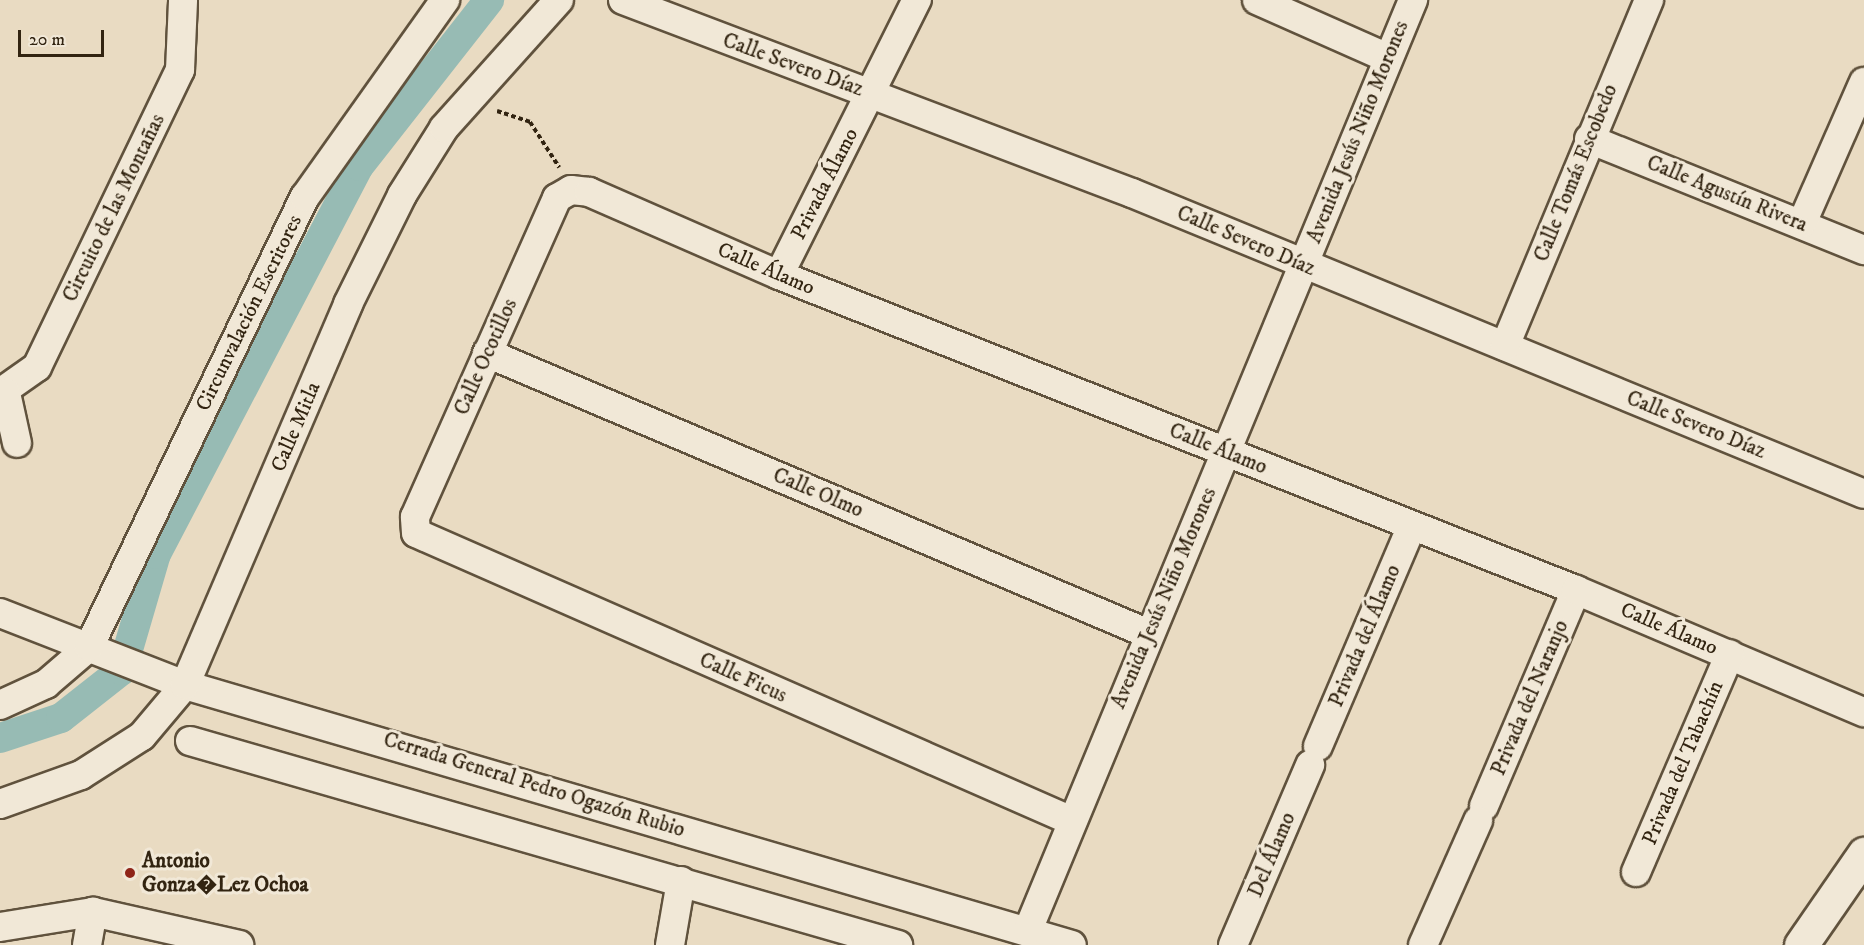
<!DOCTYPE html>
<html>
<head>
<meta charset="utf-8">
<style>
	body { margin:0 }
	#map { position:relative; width:1864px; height:945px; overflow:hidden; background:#e9dbc2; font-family:"IM FELL DW Pica",serif }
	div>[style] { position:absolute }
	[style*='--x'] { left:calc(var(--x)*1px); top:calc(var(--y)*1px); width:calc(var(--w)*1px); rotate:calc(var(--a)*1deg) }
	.canal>* { height:30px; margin:-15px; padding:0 15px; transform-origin:15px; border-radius:15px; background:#97bbb4 }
	.path>* { height:4px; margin-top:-2px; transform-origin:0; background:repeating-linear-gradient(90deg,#322411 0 4.5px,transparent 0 7.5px) }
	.roads { filter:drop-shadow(2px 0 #60523d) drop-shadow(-2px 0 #60523d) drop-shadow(0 2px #60523d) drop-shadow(0 -2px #60523d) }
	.street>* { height:28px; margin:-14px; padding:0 14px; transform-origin:14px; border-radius:14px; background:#f1e8d7 }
	.secondary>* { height:33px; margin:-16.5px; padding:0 16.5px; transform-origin:16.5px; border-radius:16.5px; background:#f1e8d7 }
	.dots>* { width:16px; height:16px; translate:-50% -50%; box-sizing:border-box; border:3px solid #f1e8d7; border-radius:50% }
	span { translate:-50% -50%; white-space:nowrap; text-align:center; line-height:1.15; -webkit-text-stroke:6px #f1e8d7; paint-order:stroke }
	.street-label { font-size:21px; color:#322411 }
	.poi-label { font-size:21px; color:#322411; font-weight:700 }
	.left { translate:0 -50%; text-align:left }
	.scale { position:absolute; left:18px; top:30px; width:86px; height:27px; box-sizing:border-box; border:3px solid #322411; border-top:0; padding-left:8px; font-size:18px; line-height:21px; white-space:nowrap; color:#322411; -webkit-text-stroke:4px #f1e8d7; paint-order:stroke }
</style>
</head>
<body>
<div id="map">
	<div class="canal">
		<i style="--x:0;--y:738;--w:64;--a:-18.2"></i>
		<i style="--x:61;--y:718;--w:78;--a:-38.2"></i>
		<i style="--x:122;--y:670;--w:121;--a:-73.7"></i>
		<i style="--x:156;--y:554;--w:438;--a:-62.4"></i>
		<i style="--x:359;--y:166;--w:211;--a:-51.9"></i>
	</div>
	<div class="path">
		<i style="--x:497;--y:111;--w:35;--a:18"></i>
		<i style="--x:530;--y:122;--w:54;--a:57.2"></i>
	</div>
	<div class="roads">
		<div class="street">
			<i style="--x:623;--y:0;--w:544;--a:20.77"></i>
			<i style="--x:1132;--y:193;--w:791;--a:22.35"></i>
			<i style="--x:1257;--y:0;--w:143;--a:23.9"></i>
			<i style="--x:1589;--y:139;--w:297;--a:22"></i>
			<i style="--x:1802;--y:223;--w:154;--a:-66.3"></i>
			<i style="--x:779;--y:275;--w:308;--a:-63.4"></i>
			<i style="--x:1505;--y:346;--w:375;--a:-67.4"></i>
			<i style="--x:487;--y:353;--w:719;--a:23"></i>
			<i style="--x:0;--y:393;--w:45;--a:-35.1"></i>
			<i style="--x:37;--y:367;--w:330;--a:-64.3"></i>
			<i style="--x:180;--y:70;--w:70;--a:-87.5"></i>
			<i style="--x:6;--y:393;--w:51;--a:77.6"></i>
			<i style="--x:0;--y:613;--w:199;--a:21.3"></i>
			<i style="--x:185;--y:685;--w:924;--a:16.34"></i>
			<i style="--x:0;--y:705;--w:51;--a:-24.5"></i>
			<i style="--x:46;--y:684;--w:57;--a:-40.7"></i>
			<i style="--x:89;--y:647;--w:499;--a:-64.4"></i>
			<i style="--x:305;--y:197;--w:242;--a:-54.6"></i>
			<i style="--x:190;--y:741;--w:737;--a:16.07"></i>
			<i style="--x:1318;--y:746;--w:239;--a:-66.9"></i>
			<i style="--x:0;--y:804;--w:86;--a:-19.7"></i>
			<i style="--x:81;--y:775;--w:72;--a:-32.6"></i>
			<i style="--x:142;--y:736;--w:67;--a:-49.9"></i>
			<i style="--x:185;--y:685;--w:414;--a:-66.8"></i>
			<i style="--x:348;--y:304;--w:122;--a:-63.6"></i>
			<i style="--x:402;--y:195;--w:79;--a:-57.9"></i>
			<i style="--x:444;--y:128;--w:172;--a:-48.1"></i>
			<i style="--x:1484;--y:806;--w:235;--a:-66.9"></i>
			<i style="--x:1072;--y:821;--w:716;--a:-156.3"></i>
			<i style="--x:416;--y:533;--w:16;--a:-94"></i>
			<i style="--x:415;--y:517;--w:349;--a:-66"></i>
			<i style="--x:557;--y:198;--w:16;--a:-30"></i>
			<i style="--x:571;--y:190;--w:18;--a:6"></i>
			<i style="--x:589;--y:192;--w:207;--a:23.6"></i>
			<i style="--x:779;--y:275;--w:857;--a:21.57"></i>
			<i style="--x:1576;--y:590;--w:313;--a:23"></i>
			<i style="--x:1636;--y:872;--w:237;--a:-66.7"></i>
			<i style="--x:0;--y:927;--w:94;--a:-9.2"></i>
			<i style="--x:93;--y:912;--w:150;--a:12.7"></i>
			<i style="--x:1028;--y:930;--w:1007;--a:-67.51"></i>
			<i style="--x:87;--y:945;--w:34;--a:-80"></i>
			<i style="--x:670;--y:945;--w:65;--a:-80.2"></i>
			<i style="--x:1233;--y:945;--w:196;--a:-66.8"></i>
			<i style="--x:1423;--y:945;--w:136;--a:-66.1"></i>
		</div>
		<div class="secondary">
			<i style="--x:1801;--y:945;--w:111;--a:-55.3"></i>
		</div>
	</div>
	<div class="dots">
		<i style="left:130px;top:873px;background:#8f2418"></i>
	</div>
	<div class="street-label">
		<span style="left:793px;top:65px;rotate:20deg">Calle Severo Díaz</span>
		<span style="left:1358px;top:132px;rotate:-68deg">Avenida Jesús Niño Morones</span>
		<span style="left:1576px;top:173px;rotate:-68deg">Calle Tomás Escobedo</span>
		<span style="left:825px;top:184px;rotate:-63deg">Privada Álamo</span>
		<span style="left:1727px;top:194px;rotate:22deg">Calle Agustín Rivera</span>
		<span style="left:114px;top:208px;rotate:-64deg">Circuito de las Montañas</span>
		<span style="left:1246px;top:241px;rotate:23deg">Calle Severo Díaz</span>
		<span style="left:766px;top:269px;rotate:23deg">Calle Álamo</span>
		<span style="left:249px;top:313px;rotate:-64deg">Circunvalación Escritores</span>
		<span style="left:486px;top:357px;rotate:-66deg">Calle Ocotillos</span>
		<span style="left:1696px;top:425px;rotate:22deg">Calle Severo Díaz</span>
		<span style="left:296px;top:427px;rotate:-67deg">Calle Mitla</span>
		<span style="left:1218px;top:449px;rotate:22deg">Calle Álamo</span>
		<span style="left:818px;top:493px;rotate:23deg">Calle Olmo</span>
		<span style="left:1164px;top:598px;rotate:-67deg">Avenida Jesús Niño Morones</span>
		<span style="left:1669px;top:629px;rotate:23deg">Calle Álamo</span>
		<span style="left:1365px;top:636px;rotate:-67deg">Privada del Álamo</span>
		<span style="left:743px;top:678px;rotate:24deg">Calle Ficus</span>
		<span style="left:1530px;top:698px;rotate:-67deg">Privada del Naranjo</span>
		<span style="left:1683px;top:763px;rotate:-67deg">Privada del Tabachín</span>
		<span style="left:534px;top:785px;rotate:17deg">Cerrada General Pedro Ogazón Rubio</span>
		<span style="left:1272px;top:855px;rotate:-67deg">Del Álamo</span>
	</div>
	<div class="poi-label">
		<span class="left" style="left:142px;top:873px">Antonio<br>Gonza�Lez Ochoa</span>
	</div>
	<div class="scale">20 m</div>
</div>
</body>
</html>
